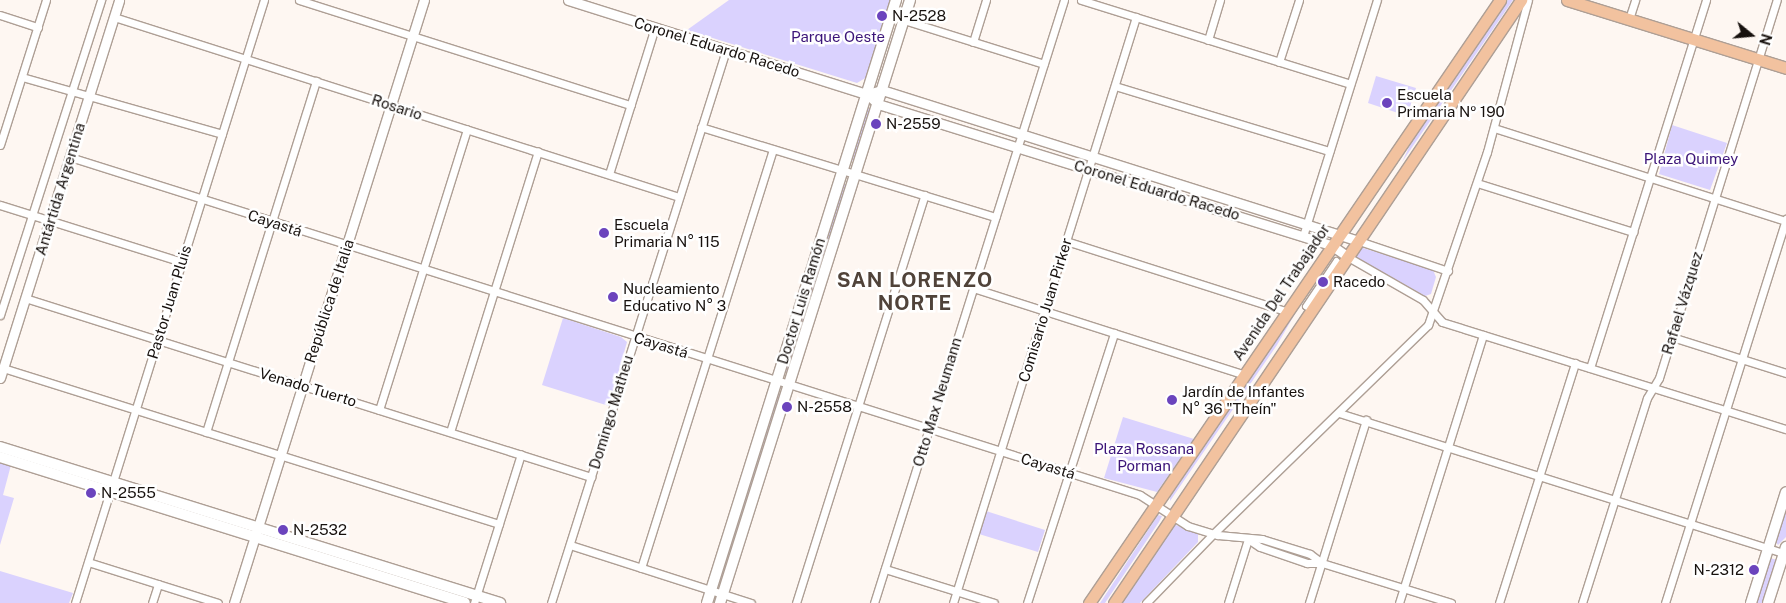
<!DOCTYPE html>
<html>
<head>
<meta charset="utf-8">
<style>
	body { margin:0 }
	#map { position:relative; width:1786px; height:603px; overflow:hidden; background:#fef7f2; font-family:"Public Sans",sans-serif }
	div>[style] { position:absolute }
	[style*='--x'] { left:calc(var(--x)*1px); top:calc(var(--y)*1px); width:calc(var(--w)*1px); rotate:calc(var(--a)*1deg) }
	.green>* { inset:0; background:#dad2fe }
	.roads { filter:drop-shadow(1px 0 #ae9f95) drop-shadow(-1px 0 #ae9f95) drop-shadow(0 1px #ae9f95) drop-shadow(0 -1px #ae9f95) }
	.pedestrian>* { height:5px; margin:-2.5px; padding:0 2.5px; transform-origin:2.5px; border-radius:2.5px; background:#fff }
	.minor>* { height:7px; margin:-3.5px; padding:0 3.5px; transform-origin:3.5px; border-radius:3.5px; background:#fff }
	.tertiary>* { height:9px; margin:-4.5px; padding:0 4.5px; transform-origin:4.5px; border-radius:4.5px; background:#fff }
	.secondary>* { height:10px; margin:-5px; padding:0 5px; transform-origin:5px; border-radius:5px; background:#fff }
	.primary>* { height:11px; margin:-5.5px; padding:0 5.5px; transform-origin:5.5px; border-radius:5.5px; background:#f2c29f }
	.dots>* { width:14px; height:14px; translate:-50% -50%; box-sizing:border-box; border:2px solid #fff; border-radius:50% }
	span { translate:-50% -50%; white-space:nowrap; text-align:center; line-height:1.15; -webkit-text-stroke:5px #fff; paint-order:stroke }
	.poi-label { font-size:15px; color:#17110e }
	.left { translate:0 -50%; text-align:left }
	.right { translate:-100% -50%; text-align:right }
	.park-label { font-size:15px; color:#3b1478 }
	.street-label { font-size:15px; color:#17110e }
	.district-label { font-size:20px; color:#50433a; font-weight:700; letter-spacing:1px }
	.north { position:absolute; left:1726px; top:10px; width:50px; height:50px; -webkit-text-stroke:4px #fff; paint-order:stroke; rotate:107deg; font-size:14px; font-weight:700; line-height:20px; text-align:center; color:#17110e }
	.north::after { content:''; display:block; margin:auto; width:18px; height:22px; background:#17110e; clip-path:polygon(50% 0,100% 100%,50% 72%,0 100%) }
</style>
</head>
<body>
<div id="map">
	<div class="green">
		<i style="clip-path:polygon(729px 0,891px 0,867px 77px,857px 83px,687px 30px)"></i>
		<i style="clip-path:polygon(1508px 0,1513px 0,1402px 162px,1412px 141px)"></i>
		<i style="clip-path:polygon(1376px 76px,1416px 88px,1407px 116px,1368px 103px)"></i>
		<i style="clip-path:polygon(867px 108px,871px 109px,853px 161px,851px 159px)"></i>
		<i style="clip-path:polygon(1672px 125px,1727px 143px,1710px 190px,1659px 174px)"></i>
		<i style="clip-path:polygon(843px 184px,847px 185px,787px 372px,784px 370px)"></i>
		<i style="clip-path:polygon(1360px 247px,1433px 270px,1436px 277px,1431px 294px,1425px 296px,1356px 257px)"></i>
		<i style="clip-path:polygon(1296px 312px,1277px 345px,1170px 501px,1170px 495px)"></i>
		<i style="clip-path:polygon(563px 318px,621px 337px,627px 342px,609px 406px,542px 385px)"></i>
		<i style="clip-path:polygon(778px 393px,781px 394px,720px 583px,718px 583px)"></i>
		<i style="clip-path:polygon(1123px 417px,1194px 439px,1157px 492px,1104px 478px)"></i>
		<i style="clip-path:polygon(0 462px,11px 465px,3px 495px,14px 498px,0 545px)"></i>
		<i style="clip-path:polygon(1786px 501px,1786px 537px,1778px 545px,1775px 541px)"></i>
		<i style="clip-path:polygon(986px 511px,1045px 530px,1038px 552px,979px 534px)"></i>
		<i style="clip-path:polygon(1158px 515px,1162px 516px,1159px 522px,1105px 603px,1100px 603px)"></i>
		<i style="clip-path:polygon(1173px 524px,1198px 533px,1198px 542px,1140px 603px,1118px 603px)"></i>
		<i style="clip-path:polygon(1770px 558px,1777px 560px,1765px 603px,1754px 603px)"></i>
		<i style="clip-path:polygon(0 571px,73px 593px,69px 603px,0 603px)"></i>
	</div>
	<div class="roads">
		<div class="pedestrian">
			<i style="--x:1336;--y:260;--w:4;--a:45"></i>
			<i style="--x:1339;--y:263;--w:54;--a:123.7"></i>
			<i style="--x:1309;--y:308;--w:4;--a:-153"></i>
			<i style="--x:1305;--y:306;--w:55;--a:-56"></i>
		</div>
		<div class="minor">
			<i style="--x:299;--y:0;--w:348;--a:17.6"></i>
			<i style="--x:1081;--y:0;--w:282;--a:17.3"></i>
			<i style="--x:0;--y:15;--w:40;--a:18"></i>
			<i style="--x:891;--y:16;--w:160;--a:17.4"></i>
			<i style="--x:114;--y:17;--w:593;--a:17.67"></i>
			<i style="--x:1629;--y:19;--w:20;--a:-72"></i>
			<i style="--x:1208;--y:40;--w:42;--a:-73.3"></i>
			<i style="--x:973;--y:42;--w:44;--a:-72.8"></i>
			<i style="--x:1279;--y:62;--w:65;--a:-72.1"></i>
			<i style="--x:22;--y:77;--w:208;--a:15.9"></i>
			<i style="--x:1115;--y:86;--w:224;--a:16.9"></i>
			<i style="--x:701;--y:127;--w:308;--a:17"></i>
			<i style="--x:1494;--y:128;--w:306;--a:17.7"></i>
			<i style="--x:0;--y:145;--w:152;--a:-72.4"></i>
			<i style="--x:70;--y:157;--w:1122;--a:17.53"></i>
			<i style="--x:1140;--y:495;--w:57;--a:32.9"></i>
			<i style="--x:1188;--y:526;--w:31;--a:17"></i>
			<i style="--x:1218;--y:535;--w:44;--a:5.2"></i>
			<i style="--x:1262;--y:539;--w:50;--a:17.4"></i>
			<i style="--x:1310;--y:554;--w:15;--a:37"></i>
			<i style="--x:609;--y:174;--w:154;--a:-72.6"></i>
			<i style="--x:1477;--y:183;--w:164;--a:17.4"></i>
			<i style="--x:0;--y:205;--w:191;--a:17.4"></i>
			<i style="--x:1303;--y:236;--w:247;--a:-72.6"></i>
			<i style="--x:1066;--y:241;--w:231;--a:17.7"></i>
			<i style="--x:1359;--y:241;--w:94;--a:18.6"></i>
			<i style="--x:1348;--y:257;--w:86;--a:29.8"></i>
			<i style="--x:1423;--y:300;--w:29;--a:49"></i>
			<i style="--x:1442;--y:322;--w:360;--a:17.3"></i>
			<i style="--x:973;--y:288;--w:283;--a:17.7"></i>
			<i style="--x:25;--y:298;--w:594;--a:17.55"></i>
			<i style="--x:0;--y:315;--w:331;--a:-72.2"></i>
			<i style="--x:1672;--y:337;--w:120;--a:17.5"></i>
			<i style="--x:3;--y:368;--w:520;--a:17.46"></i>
			<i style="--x:1590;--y:368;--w:386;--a:-72.5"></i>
			<i style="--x:379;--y:410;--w:294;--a:-72.6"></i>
			<i style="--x:1339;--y:413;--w:469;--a:17.5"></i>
			<i style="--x:206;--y:432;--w:368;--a:-72.6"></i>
			<i style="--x:450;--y:432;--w:294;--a:-72.6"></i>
			<i style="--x:1248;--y:539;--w:14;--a:34"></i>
			<i style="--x:1260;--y:547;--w:50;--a:18.8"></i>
			<i style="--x:1307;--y:563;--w:15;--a:0"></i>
			<i style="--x:1322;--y:563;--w:135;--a:17.2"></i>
			<i style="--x:570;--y:545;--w:190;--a:17.8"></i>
			<i style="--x:88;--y:562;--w:136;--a:17.5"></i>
			<i style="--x:641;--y:568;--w:439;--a:-72.5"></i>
			<i style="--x:885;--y:569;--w:114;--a:17.3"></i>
			<i style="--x:75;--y:603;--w:632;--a:-72.6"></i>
			<i style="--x:152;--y:603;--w:20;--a:-72"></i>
			<i style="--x:474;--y:603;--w:156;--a:-72.5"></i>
			<i style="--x:551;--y:603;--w:580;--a:-72.44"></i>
			<i style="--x:796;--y:603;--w:428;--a:-72.5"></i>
			<i style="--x:874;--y:603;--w:632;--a:-72.51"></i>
			<i style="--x:953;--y:603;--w:614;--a:-72.66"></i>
			<i style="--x:1027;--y:603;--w:284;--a:-72.1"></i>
			<i style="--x:1146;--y:603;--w:96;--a:-45.8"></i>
			<i style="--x:1213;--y:534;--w:300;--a:-44.2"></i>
			<i style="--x:1428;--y:325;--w:183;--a:-71.2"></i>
			<i style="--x:1487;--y:152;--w:157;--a:-74.9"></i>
			<i style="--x:1228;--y:603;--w:67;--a:-72.6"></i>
			<i style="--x:1309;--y:603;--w:192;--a:-72.7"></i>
			<i style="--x:1399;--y:603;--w:281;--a:-72.6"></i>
			<i style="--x:1499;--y:603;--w:252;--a:-72.4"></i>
			<i style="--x:1582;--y:603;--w:215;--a:-72.4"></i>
			<i style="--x:1647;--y:398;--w:23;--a:-59"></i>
			<i style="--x:1659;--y:378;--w:396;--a:-72.7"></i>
			<i style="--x:1665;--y:603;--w:403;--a:-72.5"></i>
		</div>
		<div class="tertiary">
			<i style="--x:568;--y:0;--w:313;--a:17.5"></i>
			<i style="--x:867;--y:94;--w:15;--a:42"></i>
			<i style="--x:878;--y:104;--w:474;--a:17.3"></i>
			<i style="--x:1331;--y:245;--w:21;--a:35"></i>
			<i style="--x:867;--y:94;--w:16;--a:-15"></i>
			<i style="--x:882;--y:90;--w:500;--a:17.57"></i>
			<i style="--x:0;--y:378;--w:396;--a:-72.5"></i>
			<i style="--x:234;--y:603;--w:632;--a:-72.51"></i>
		</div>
		<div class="secondary">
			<i style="--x:0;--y:447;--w:524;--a:17.33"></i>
			<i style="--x:0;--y:457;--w:487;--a:17.4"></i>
			<i style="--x:707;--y:603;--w:632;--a:-72.6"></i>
			<i style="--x:720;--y:603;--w:632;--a:-72.51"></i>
			<i style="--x:1751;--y:603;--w:116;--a:-72.5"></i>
			<i style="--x:1768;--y:603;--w:59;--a:-72.2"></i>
		</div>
		<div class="primary">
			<i style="--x:1567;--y:0;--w:229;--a:17.2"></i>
			<i style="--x:1089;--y:603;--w:730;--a:-55.72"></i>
			<i style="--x:1114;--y:603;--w:728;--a:-55.98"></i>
		</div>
	</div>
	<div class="dots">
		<i style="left:882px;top:16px;background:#6b44bd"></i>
		<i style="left:1387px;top:103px;background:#6b44bd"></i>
		<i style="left:876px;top:124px;background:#6b44bd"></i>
		<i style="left:604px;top:233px;background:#6b44bd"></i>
		<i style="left:1323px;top:282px;background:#6b44bd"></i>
		<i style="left:613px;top:297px;background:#6b44bd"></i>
		<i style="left:1172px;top:400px;background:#6b44bd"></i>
		<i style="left:787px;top:407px;background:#6b44bd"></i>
		<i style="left:91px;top:493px;background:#6b44bd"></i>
		<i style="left:283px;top:530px;background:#6b44bd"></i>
		<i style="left:1754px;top:570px;background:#6b44bd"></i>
	</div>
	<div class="poi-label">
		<span class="left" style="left:892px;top:16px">N-2528</span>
		<span class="left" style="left:1397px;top:103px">Escuela<br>Primaria Nº 190</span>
		<span class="left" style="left:886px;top:124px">N-2559</span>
		<span class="left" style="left:614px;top:233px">Escuela<br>Primaria N° 115</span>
		<span class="left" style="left:1333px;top:282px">Racedo</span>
		<span class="left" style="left:623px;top:297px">Nucleamiento<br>Educativo N° 3</span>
		<span class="left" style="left:1182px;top:400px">Jardín de Infantes<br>N° 36 "Theín"</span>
		<span class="left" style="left:797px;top:407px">N-2558</span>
		<span class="left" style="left:101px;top:493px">N-2555</span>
		<span class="left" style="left:293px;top:530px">N-2532</span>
		<span class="right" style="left:1744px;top:570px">N-2312</span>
	</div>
	<div class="park-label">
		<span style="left:838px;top:37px">Parque Oeste</span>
		<span style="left:1691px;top:159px">Plaza Quimey</span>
		<span style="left:1144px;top:457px">Plaza Rossana<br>Porman</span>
	</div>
	<div class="street-label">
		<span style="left:717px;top:47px;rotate:17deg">Coronel Eduardo Racedo</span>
		<span style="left:397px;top:107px;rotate:18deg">Rosario</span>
		<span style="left:60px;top:189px;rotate:-73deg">Antártida Argentina</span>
		<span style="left:1157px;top:190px;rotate:17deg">Coronel Eduardo Racedo</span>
		<span style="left:275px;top:223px;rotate:18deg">Cayastá</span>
		<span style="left:1281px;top:292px;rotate:-56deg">Avenida Del Trabajador</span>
		<span style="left:329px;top:301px;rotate:-72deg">República de Italia</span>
		<span style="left:801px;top:301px;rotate:-73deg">Doctor Luis Ramón</span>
		<span style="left:169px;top:302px;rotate:-73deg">Pastor Juan Pluis</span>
		<span style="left:1682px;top:303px;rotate:-73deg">Rafael Vázquez</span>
		<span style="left:1045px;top:310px;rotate:-73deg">Comisario Juan Pirker</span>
		<span style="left:661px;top:345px;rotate:17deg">Cayastá</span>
		<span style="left:308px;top:387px;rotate:17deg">Venado Tuerto</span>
		<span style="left:937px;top:402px;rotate:-73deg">Otto Max Neumann</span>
		<span style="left:611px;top:412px;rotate:-73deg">Domingo Matheu</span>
		<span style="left:1048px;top:466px;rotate:17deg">Cayastá</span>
	</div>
	<div class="district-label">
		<span style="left:915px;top:292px">SAN LORENZO<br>NORTE</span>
	</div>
	<div class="north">N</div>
</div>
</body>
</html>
